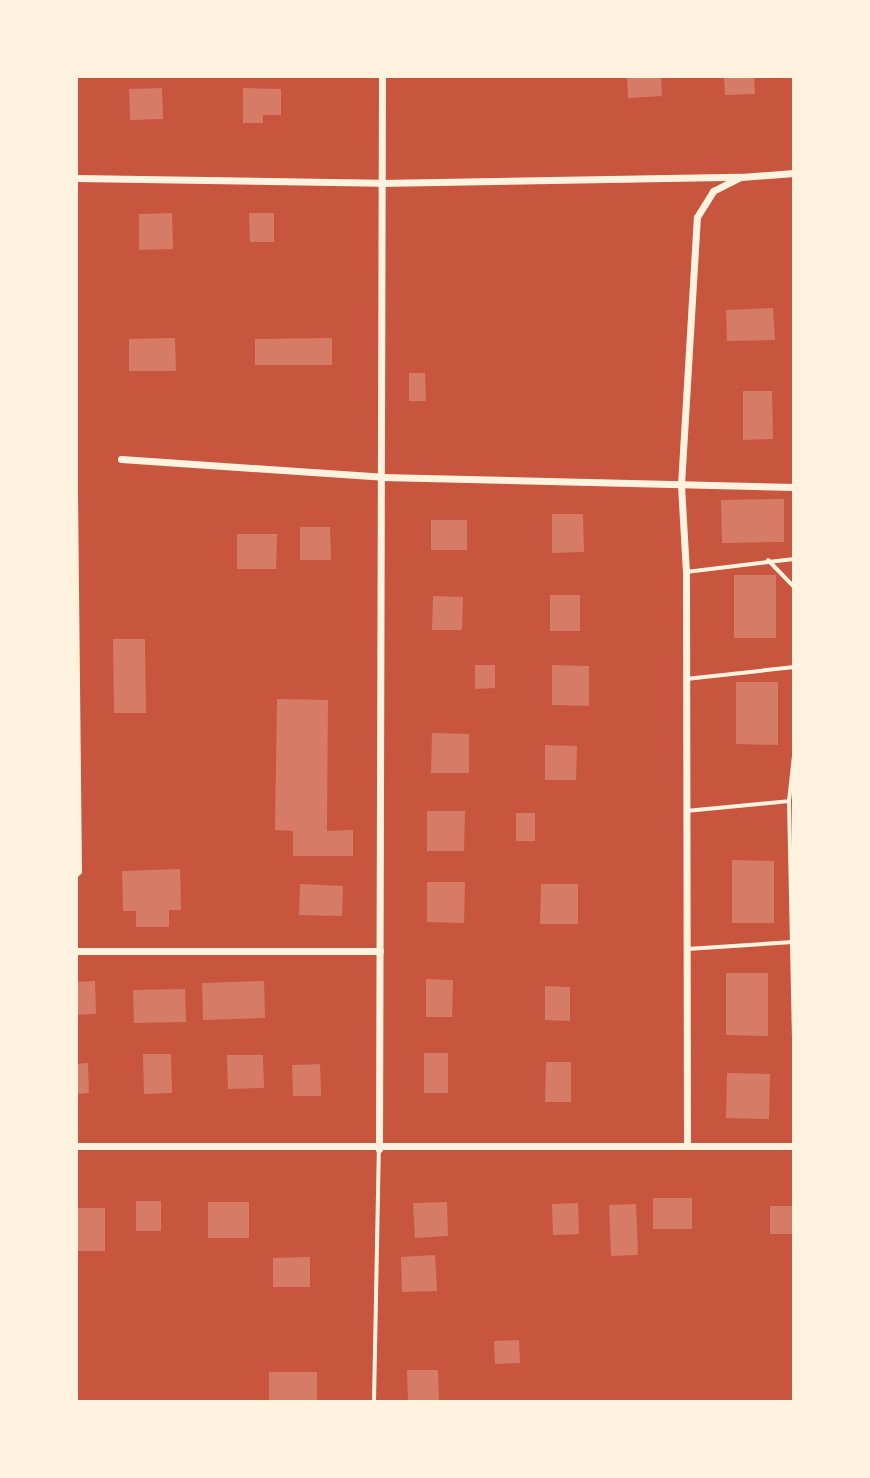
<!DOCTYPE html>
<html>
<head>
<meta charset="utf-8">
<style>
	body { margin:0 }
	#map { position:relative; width:870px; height:1478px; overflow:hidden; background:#c8553d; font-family:"Noto Serif",serif }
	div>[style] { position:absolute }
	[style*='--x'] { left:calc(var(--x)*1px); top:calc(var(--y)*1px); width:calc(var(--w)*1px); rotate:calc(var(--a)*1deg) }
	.building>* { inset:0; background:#d67c66 }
	.service>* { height:4px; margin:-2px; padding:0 2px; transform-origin:2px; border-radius:2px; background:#fff3e0 }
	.minor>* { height:7px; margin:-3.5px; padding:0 3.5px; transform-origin:3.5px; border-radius:3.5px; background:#fff3e0 }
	span { translate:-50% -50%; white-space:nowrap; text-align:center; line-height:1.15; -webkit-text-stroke:6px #fff3e0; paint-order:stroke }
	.frame { position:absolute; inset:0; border:78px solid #fff3e0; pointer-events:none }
</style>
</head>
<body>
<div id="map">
	<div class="building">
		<i style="clip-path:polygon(627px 76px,661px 76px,662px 96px,628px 98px)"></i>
		<i style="clip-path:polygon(724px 76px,754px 76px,755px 94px,725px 95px)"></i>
		<i style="clip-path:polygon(162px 88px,163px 119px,130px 120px,129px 89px)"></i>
		<i style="clip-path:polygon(243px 88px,281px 89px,281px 115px,263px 115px,263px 123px,243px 123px)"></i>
		<i style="clip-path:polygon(172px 213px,173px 249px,139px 250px,139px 214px)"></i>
		<i style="clip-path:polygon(249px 213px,274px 213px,274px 242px,250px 242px)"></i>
		<i style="clip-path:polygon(773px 308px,775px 340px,727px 341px,726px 310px)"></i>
		<i style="clip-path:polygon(175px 338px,176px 371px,129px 371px,129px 339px)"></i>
		<i style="clip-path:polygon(332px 338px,332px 365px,255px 365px,255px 339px)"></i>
		<i style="clip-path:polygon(409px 373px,425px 373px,426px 401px,409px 401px)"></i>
		<i style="clip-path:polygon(743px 391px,772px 391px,773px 439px,743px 440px)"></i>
		<i style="clip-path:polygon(784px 499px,784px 542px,722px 543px,721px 500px)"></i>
		<i style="clip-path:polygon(552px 514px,583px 514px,584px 552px,552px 553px)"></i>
		<i style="clip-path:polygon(431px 520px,467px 520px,467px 550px,431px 550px)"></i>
		<i style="clip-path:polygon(300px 527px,330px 527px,331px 560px,300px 560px)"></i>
		<i style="clip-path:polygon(237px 534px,277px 534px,276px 569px,237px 569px)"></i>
		<i style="clip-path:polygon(734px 575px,776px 575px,776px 638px,734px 638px)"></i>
		<i style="clip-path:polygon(550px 595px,580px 595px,580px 631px,550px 631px)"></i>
		<i style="clip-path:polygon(433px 596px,463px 597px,462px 630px,432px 630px)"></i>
		<i style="clip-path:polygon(113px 639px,145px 639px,146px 713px,114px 713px)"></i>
		<i style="clip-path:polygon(475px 665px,495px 665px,495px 688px,475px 689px)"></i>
		<i style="clip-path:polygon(552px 665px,589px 666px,589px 706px,552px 705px)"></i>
		<i style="clip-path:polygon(736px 682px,778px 682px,778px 745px,736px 744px)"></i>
		<i style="clip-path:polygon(277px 699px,328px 700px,327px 831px,353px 830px,353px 856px,293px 856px,293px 831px,275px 830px)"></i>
		<i style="clip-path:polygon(432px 733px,469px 734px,469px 773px,431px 773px)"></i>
		<i style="clip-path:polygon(545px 745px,577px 746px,576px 780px,545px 780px)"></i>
		<i style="clip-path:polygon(427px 811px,465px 811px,464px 851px,427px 851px)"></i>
		<i style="clip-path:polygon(516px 813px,535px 813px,535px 841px,516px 841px)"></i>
		<i style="clip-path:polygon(732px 860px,774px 861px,774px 923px,732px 923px)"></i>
		<i style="clip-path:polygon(180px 869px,181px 910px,169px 910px,169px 927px,136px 927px,136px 911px,123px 911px,122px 871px)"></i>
		<i style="clip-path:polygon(427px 882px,465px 882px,464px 923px,427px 922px)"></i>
		<i style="clip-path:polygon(300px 884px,343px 886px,342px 916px,299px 915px)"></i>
		<i style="clip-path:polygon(541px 884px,578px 884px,578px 924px,540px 924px)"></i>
		<i style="clip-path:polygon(726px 973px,768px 973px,768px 1036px,726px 1035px)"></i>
		<i style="clip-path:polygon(426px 979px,453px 980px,452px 1017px,426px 1017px)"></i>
		<i style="clip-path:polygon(95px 981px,96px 1014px,76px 1015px,76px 982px)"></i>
		<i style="clip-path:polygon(264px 981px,265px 1018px,203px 1020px,202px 983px)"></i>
		<i style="clip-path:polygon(545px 986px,570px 987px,570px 1021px,545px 1020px)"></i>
		<i style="clip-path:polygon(185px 989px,186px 1022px,134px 1023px,133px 990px)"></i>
		<i style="clip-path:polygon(424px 1053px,448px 1053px,448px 1093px,424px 1093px)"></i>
		<i style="clip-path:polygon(143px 1054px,171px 1054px,172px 1093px,144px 1094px)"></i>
		<i style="clip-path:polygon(227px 1055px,263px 1055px,264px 1088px,228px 1089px)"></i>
		<i style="clip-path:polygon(546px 1062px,571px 1062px,571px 1102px,545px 1102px)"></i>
		<i style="clip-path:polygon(88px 1063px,89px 1093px,76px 1094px,76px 1064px)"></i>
		<i style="clip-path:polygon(320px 1064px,321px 1096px,293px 1096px,292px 1065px)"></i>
		<i style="clip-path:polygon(727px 1073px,770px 1074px,769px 1119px,726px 1118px)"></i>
		<i style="clip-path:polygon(653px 1198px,692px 1198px,692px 1229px,653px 1229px)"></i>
		<i style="clip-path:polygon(136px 1201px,161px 1201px,161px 1231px,136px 1231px)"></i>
		<i style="clip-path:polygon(208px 1202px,249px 1202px,249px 1238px,208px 1238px)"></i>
		<i style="clip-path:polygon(447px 1202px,448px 1236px,415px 1238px,413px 1203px)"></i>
		<i style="clip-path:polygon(578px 1203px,579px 1234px,553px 1235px,552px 1204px)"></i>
		<i style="clip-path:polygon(636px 1204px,638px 1255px,611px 1256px,609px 1205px)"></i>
		<i style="clip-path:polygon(770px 1206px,794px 1206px,794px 1234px,770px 1234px)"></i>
		<i style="clip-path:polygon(76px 1208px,105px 1208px,105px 1251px,76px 1251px)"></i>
		<i style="clip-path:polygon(435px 1255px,437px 1291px,402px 1292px,401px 1257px)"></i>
		<i style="clip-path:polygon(310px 1257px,310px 1287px,273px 1287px,273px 1258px)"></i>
		<i style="clip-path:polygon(519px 1340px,520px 1363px,495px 1364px,494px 1341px)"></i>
		<i style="clip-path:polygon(407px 1370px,438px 1370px,439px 1402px,408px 1402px)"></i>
		<i style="clip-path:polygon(269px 1372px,317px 1372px,317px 1402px,269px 1402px)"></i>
	</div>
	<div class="service">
		<i style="--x:76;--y:492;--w:380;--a:89.4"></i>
		<i style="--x:80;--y:872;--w:6;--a:135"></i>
		<i style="--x:768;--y:560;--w:37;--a:46"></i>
		<i style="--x:686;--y:572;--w:109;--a:-6.9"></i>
		<i style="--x:686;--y:679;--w:109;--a:-6.3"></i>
		<i style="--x:789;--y:801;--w:241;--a:88.8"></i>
		<i style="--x:686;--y:811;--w:103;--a:-5.5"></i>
		<i style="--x:789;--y:801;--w:45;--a:-83.7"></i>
		<i style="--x:687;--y:949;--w:106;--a:-3.8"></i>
		<i style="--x:374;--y:1402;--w:253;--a:-88.9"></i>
	</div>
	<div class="minor">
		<i style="--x:76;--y:178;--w:303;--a:0.9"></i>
		<i style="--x:379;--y:183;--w:360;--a:-1"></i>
		<i style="--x:121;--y:459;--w:262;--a:3.9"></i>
		<i style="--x:382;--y:477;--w:412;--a:1.4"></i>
		<i style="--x:76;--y:951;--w:304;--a:0"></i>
		<i style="--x:687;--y:1144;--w:572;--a:-90.1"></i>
		<i style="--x:686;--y:572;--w:87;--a:-93.3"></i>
		<i style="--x:681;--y:485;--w:268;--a:-86.6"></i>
		<i style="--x:697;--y:217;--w:31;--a:-58"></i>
		<i style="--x:713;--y:191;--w:31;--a:-27"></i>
		<i style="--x:741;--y:177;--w:53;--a:-4.3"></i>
		<i style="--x:76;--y:1146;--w:718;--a:0"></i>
		<i style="--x:379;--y:1149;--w:1073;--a:-89.84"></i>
	</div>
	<div class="frame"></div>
</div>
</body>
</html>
